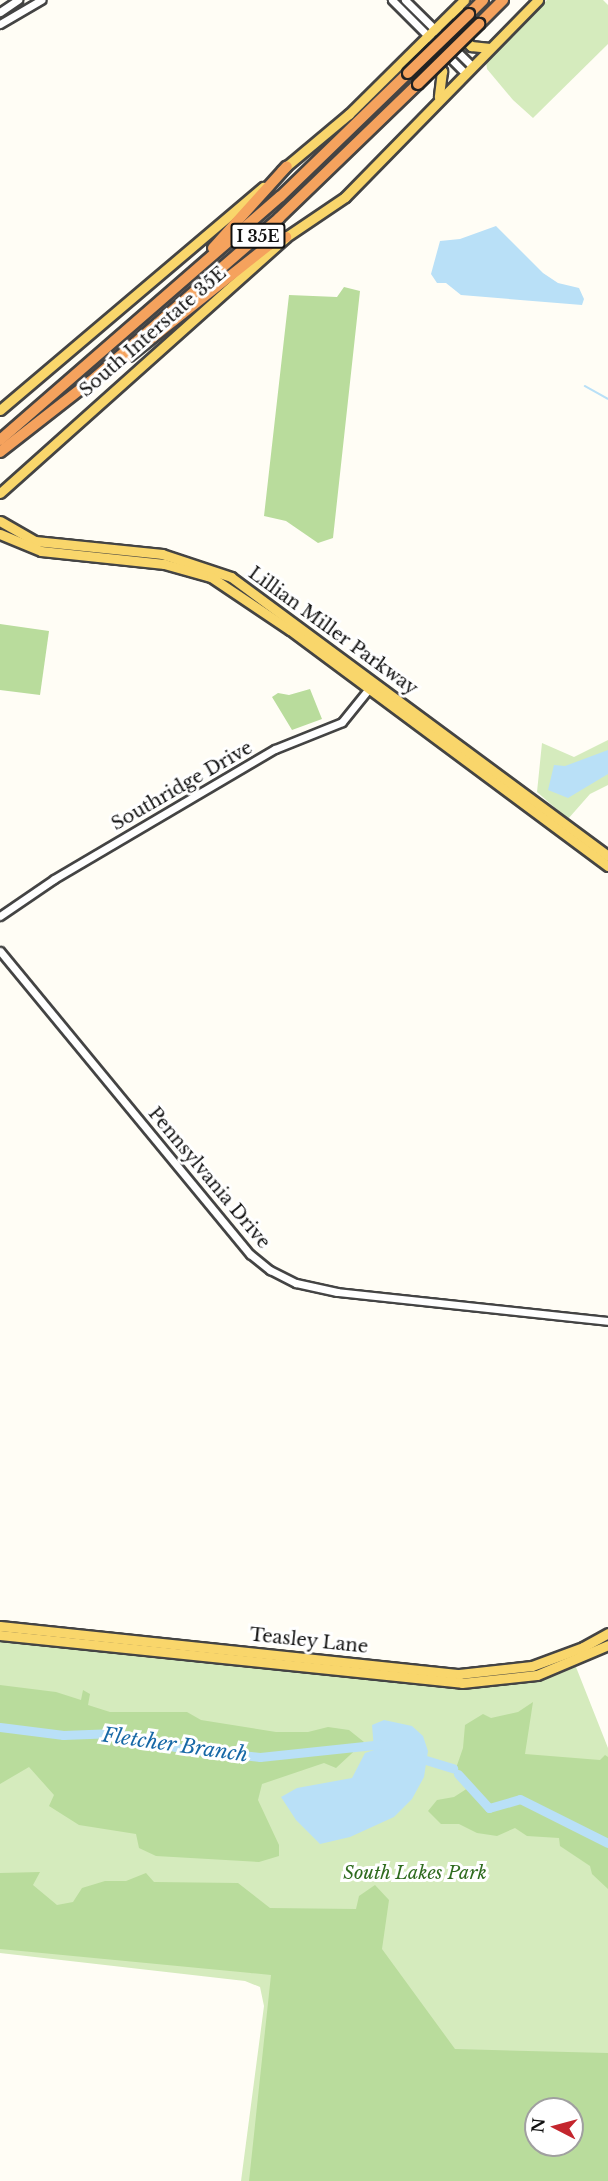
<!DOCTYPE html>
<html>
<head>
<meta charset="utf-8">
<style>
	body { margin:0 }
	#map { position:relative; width:608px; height:2181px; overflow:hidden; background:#fffdf5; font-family:"Libre Baskerville",serif }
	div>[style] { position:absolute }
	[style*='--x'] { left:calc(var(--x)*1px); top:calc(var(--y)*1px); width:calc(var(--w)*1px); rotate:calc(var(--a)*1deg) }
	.green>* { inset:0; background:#d5ebbd }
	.forest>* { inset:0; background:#b9dc9c }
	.water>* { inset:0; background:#b9e0f7 }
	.stream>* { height:1.5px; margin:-0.75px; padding:0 0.75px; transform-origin:0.75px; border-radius:0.75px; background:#b9e0f7 }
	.river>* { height:9px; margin:-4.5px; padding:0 4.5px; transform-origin:4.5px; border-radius:4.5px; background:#b9e0f7 }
	.roads { filter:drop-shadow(2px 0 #444) drop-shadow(-2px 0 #444) drop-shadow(0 2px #444) drop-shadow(0 -2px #444) }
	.minor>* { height:7px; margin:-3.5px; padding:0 3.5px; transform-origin:3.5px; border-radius:3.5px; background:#fff }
	.major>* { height:9px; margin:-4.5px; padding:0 4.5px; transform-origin:4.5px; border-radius:4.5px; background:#f9d66b }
	.highway>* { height:10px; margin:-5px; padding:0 5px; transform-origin:5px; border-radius:5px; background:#f5a25d }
	.bridges { filter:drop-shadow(2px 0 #222) drop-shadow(-2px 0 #222) drop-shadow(0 2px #222) drop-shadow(0 -2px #222) }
	.highway-bridge>* { height:10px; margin:-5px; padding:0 5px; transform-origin:5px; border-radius:5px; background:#f5a25d }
	span { translate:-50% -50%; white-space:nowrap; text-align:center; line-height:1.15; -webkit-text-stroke:6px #fff; paint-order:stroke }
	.shield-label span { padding:2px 4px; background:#fff; border:2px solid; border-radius:4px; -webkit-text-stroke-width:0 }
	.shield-label { font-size:16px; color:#111; font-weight:700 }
	.street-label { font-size:18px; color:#111 }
	.park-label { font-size:18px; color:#2f6b1f; font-style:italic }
	.water-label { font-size:20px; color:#1768a6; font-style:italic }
	.north { position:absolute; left:524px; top:2097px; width:60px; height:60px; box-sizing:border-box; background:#fff; border:2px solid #a0a0a0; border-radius:50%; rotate:276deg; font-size:16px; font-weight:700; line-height:24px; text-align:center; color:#111 }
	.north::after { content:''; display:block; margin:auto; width:21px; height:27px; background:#c4262e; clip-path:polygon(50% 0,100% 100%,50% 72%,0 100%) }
</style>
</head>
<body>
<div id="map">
	<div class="green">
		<i style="clip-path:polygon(547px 0,603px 0,608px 5px,608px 44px,533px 118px,513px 100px,487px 69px,486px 61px)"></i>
		<i style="clip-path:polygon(608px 740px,608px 785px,590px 794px,568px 819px,537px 792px,542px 743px,574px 757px)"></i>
		<i style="clip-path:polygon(evenodd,0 1635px,446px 1681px,494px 1681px,574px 1662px,608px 1748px,608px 2181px,241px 2181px,264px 2006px,260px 1987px,245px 1981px,0 1953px,0 1635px,536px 2109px,572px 2109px,572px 2145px,536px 2145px,536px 2109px)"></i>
	</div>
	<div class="forest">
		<i style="clip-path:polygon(344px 287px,360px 291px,333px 538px,318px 543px,286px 521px,264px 516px,289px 295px,337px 297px)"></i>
		<i style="clip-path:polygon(0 624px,49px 631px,40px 695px,0 690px)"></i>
		<i style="clip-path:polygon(310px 689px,322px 719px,292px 730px,272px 697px,278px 693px,289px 695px)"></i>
		<i style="clip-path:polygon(0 1685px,56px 1692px,81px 1700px,83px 1690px,90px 1694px,88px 1705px,110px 1712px,187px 1712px,201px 1720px,276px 1732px,308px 1732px,328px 1727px,349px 1730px,364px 1742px,336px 1768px,324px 1763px,262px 1784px,258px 1800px,279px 1845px,279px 1856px,259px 1862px,156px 1856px,139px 1848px,136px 1834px,79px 1825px,49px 1806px,54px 1795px,29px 1767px,0 1784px)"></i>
		<i style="clip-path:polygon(533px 1702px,525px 1754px,600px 1760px,605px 1755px,608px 1757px,608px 1889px,592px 1874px,590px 1866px,560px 1846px,559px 1838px,527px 1836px,515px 1828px,497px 1836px,477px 1833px,459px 1824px,441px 1824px,428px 1811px,437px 1800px,454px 1797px,468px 1788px,462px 1777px,454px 1774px,463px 1748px,465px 1725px,483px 1714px,491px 1718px,518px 1712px)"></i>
		<i style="clip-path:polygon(evenodd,40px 1872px,33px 1885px,57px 1905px,73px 1902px,82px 1888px,105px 1881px,126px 1881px,146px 1873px,154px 1882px,238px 1883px,270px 1908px,356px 1909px,359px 1896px,375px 1885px,389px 1900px,382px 1949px,455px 2049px,608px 2053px,608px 2181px,249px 2181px,271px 1975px,0 1949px,0 1873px,40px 1872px,536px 2109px,572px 2109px,572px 2145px,536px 2145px,536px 2109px)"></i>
	</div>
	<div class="water">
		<i style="clip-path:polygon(496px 226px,543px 273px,558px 283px,579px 288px,584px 299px,582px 305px,461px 295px,446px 283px,437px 283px,431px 274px,440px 241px,460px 239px)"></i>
		<i style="clip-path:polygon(608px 750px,608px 774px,568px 798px,548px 790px,554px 765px,565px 766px)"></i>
		<i style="clip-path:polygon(384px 1720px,412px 1726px,423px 1736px,428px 1751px,424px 1777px,412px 1799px,394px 1817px,350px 1837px,320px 1844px,296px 1820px,281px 1797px,297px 1788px,352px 1778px,365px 1753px,374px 1750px,372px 1725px)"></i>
	</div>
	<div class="stream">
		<i style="--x:585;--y:386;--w:26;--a:29"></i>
	</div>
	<div class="river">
		<i style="--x:0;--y:1727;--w:64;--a:7.2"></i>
		<i style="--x:63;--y:1735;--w:52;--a:-2.2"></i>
		<i style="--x:115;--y:1733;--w:70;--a:13.2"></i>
		<i style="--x:183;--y:1749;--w:77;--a:5.9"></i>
		<i style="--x:260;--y:1757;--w:124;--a:-6"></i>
		<i style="--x:416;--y:1757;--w:39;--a:17"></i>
		<i style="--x:458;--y:1774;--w:46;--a:47.6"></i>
		<i style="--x:489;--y:1808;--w:32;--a:-16"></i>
		<i style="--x:520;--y:1799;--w:98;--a:26.6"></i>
	</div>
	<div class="roads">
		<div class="minor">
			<i style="--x:392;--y:0;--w:102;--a:45"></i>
			<i style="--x:405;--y:0;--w:93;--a:44.6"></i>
			<i style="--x:0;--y:12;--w:22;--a:-34"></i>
			<i style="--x:0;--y:24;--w:48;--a:-30.3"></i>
			<i style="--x:0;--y:916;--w:65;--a:-34.4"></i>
			<i style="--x:54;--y:879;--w:256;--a:-30.5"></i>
			<i style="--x:275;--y:749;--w:72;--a:-21.9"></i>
			<i style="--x:342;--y:722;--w:46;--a:-51.1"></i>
			<i style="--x:0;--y:951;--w:393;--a:50.5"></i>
			<i style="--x:250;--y:1254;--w:26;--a:39"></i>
			<i style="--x:270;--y:1270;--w:29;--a:27"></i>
			<i style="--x:296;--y:1283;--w:42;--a:12.4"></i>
			<i style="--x:337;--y:1292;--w:273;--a:6.1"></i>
		</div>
		<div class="major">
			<i style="--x:458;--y:8;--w:24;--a:95"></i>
			<i style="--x:456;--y:32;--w:21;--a:43"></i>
			<i style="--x:471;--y:46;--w:19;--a:6"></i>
			<i style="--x:420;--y:54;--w:8;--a:14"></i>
			<i style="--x:428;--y:56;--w:21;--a:47"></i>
			<i style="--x:442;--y:71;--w:26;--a:97"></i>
			<i style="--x:282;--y:170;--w:87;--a:-39.9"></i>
			<i style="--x:349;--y:114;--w:162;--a:-44.7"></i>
			<i style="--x:0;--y:410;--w:345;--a:-40.3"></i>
			<i style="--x:0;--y:493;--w:384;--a:-41.8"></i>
			<i style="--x:286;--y:237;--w:71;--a:-34.1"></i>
			<i style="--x:345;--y:197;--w:276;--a:-45.6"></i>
			<i style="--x:0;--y:521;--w:40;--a:29.7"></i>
			<i style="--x:35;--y:541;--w:128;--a:5.8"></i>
			<i style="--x:162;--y:554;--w:73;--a:18.4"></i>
			<i style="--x:231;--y:577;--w:469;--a:36.5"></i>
			<i style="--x:0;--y:534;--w:44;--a:22.5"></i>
			<i style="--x:41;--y:551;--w:124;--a:6"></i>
			<i style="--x:164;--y:564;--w:49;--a:15.5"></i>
			<i style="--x:211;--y:577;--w:95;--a:33.9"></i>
			<i style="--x:290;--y:630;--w:396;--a:36.6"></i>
			<i style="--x:0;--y:1626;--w:462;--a:6"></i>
			<i style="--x:459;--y:1674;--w:73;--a:-6.3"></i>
			<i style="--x:532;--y:1666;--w:54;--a:-20.4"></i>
			<i style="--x:583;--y:1647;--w:29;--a:-29"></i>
			<i style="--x:0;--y:1635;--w:464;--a:5.9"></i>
			<i style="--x:462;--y:1683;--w:75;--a:-6.1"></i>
			<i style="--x:537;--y:1675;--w:77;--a:-22.9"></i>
		</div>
		<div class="highway">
			<i style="--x:469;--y:14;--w:20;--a:-45"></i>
			<i style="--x:479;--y:24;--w:34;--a:-45"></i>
			<i style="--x:213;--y:248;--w:110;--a:-47.9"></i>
			<i style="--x:129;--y:356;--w:179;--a:-38.4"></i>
			<i style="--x:269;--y:245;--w:19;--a:-25"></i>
			<i style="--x:0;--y:440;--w:371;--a:-41"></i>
			<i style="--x:280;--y:197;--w:178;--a:-44.1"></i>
			<i style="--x:0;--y:452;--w:115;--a:-38"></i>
			<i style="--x:91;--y:381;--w:249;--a:-40.9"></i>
			<i style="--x:279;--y:218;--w:193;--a:-44"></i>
		</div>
	</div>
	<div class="bridges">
		<div class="highway-bridge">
			<i style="--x:408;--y:73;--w:85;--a:-44"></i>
			<i style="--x:418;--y:84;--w:86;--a:-44.5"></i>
		</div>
	</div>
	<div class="shield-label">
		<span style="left:258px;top:236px">I 35E</span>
	</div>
	<div class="street-label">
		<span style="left:153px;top:332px;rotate:-41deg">South Interstate 35E</span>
		<span style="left:333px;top:631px;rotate:36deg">Lillian Miller Parkway</span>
		<span style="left:182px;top:786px;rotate:-30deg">Southridge Drive</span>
		<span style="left:209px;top:1178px;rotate:50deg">Pennsylvania Drive</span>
		<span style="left:309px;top:1641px;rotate:6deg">Teasley Lane</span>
	</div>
	<div class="park-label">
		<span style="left:415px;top:1873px">South Lakes Park</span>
	</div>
	<div class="water-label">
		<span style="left:175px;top:1745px;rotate:8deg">Fletcher Branch</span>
	</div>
	<div class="north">N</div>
</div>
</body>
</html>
